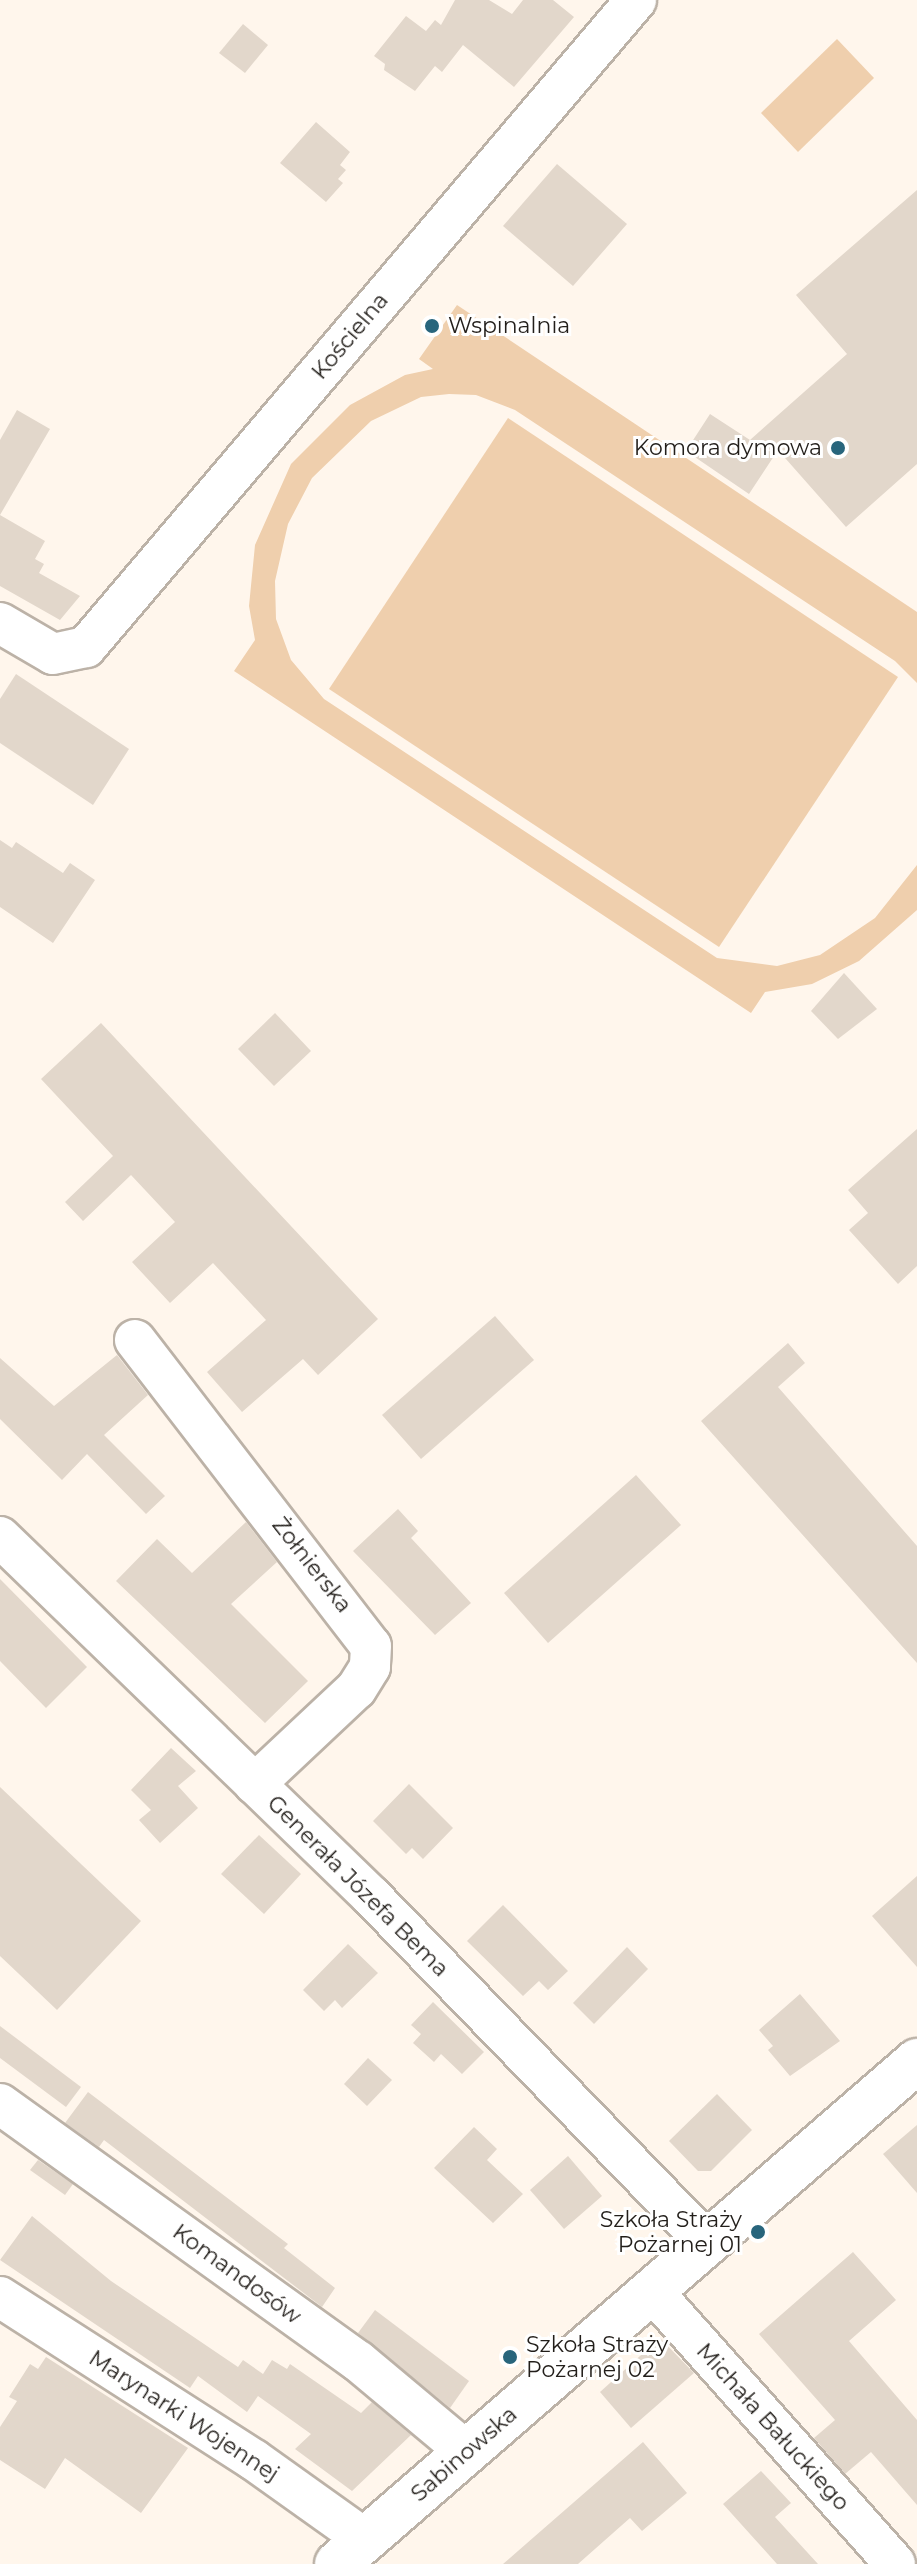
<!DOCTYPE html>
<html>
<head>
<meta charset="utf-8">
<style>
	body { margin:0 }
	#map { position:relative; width:917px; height:2564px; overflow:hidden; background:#fff6ec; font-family:Montserrat,sans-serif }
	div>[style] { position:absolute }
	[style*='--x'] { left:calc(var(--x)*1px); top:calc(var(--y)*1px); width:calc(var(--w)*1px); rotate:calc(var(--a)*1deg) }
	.green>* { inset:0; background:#efcfad }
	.building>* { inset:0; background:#e2d7cb }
	.roads { filter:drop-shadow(2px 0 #bcb2a7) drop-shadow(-2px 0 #bcb2a7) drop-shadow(0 2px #bcb2a7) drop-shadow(0 -2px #bcb2a7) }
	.minor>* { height:40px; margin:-20px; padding:0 20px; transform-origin:20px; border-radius:20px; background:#fff }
	.tertiary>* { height:44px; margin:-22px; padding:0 22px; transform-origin:22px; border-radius:22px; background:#fff }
	.dots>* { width:22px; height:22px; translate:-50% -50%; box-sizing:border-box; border:4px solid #fff; border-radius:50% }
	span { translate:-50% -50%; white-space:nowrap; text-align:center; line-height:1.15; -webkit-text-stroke:6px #fff; paint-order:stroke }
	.poi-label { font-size:22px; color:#221e1a }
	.left { translate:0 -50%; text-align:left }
	.right { translate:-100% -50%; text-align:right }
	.street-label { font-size:22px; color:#221e1a }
</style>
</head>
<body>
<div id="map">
	<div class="green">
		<i style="clip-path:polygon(837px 39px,874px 78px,798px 152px,761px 113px)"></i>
		<i style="clip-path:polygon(457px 305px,917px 612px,917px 683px,895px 661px,515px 410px,476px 395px,449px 394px,421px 397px,371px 421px,312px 478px,288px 524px,275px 581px,276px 619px,291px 660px,324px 699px,717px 958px,777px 966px,820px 955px,875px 918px,917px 865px,917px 910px,859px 961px,812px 984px,765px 992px,751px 1013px,234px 671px,255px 640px,249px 606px,255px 545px,291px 464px,350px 405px,405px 375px,433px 369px,419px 359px)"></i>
		<i style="clip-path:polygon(508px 418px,898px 677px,719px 947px,329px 689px)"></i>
	</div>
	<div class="building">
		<i style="clip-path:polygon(455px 0,489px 0,512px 14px,523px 0,553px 0,574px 17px,514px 87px,463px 45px,442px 72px,435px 66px,415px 91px,384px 70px,385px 64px,374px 56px,406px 16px,426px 31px,435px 20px,441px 25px)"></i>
		<i style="clip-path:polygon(243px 24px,268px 45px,245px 73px,219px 53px)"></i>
		<i style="clip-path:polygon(316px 122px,350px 152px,340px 165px,346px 170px,338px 179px,343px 183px,326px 202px,280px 163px)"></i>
		<i style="clip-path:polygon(557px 164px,627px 224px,573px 286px,503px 226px)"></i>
		<i style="clip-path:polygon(917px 190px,917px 464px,846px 527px,778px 450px,749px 494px,686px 451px,710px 414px,750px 440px,847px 354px,796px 295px)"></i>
		<i style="clip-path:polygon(17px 410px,50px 429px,0 515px,0 440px)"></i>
		<i style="clip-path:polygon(0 515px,45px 541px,35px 559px,44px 564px,39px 573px,80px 596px,60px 620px,0 586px)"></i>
		<i style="clip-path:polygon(16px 674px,129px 749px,93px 805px,0 743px,0 699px)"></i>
		<i style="clip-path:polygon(0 840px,12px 848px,16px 842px,63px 873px,70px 863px,95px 880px,53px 943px,0 907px)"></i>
		<i style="clip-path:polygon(844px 973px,877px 1009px,838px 1039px,811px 1011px)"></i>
		<i style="clip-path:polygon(275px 1013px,311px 1051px,274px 1086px,238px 1049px)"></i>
		<i style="clip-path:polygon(101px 1023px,378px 1319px,318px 1375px,303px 1359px,242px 1412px,207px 1372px,266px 1320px,213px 1263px,170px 1303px,132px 1262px,175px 1222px,131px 1175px,83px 1221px,65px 1202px,113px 1156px,41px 1079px)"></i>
		<i style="clip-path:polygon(917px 1129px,917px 1266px,898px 1284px,849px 1230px,868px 1213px,848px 1190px)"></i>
		<i style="clip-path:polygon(495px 1316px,534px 1360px,421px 1459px,382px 1415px)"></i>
		<i style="clip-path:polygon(788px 1343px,805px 1363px,778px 1387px,917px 1546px,917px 1663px,701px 1421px)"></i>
		<i style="clip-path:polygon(117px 1355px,148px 1395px,104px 1435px,165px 1496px,146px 1514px,87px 1454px,62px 1480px,0 1419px,0 1358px,54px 1406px)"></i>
		<i style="clip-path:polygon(636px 1475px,681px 1525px,548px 1643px,504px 1593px)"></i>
		<i style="clip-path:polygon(398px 1509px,418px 1531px,411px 1538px,471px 1603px,435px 1635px,353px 1551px)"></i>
		<i style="clip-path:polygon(246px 1522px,277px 1562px,231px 1604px,308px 1681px,265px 1723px,116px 1581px,157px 1539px,192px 1573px)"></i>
		<i style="clip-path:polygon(0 1579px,87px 1667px,46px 1708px,0 1661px)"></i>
		<i style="clip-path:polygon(171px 1748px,196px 1771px,178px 1786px,198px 1808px,160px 1843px,139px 1820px,151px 1810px,131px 1790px)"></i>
		<i style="clip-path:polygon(409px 1784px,453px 1828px,423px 1859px,412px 1848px,406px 1854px,373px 1821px)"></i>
		<i style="clip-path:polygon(0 1787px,141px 1921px,57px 2010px,0 1956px)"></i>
		<i style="clip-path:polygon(259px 1835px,301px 1874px,264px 1914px,221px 1874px)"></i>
		<i style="clip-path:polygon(917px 1876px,917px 1967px,872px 1916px)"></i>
		<i style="clip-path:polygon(503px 1905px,568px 1971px,548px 1990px,539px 1981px,523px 1996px,467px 1941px)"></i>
		<i style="clip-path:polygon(348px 1944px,378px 1973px,342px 2008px,335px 2000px,324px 2011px,303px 1990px)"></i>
		<i style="clip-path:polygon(627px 1947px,648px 1969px,594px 2024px,573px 2003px)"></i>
		<i style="clip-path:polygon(800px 1994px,840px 2041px,790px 2076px,768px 2050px,773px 2046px,759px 2030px)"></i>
		<i style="clip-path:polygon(433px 2002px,484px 2052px,462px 2074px,441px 2054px,434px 2062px,413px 2043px,421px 2034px,411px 2025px)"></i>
		<i style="clip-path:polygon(0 2026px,81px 2087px,66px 2107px,0 2058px)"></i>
		<i style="clip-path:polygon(368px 2058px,392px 2080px,367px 2106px,344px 2084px)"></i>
		<i style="clip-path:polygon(88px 2092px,288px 2244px,284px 2248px,335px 2288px,322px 2307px,104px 2140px,99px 2147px,65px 2123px)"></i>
		<i style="clip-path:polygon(717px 2094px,752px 2130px,711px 2171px,698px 2171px,669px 2141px)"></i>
		<i style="clip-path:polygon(917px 2125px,917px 2193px,883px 2154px)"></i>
		<i style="clip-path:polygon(474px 2127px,497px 2149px,487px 2160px,523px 2194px,493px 2223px,434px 2168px)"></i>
		<i style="clip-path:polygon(568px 2156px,602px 2196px,564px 2229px,530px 2190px)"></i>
		<i style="clip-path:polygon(38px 2160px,73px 2184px,65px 2195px,30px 2170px)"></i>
		<i style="clip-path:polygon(32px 2216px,111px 2281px,238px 2367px,243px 2360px,263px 2374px,272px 2360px,287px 2369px,290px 2364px,361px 2413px,372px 2402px,411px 2435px,352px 2491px,295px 2449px,311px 2434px,258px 2396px,247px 2412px,198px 2376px,190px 2388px,0 2260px)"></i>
		<i style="clip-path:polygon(853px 2252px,896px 2300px,849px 2341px,917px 2420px,917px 2505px,871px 2452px,845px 2474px,814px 2438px,835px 2420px,759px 2334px)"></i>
		<i style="clip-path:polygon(375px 2310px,469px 2381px,450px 2408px,358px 2333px)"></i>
		<i style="clip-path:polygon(660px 2338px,694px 2373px,631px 2428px,600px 2392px)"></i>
		<i style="clip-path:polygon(46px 2357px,188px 2448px,141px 2513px,65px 2458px,45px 2489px,0 2460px,0 2427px,17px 2401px,9px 2397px,30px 2364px,38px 2369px)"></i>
		<i style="clip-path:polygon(643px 2442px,687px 2493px,642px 2531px,630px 2518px,578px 2564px,503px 2564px)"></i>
		<i style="clip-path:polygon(761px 2471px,791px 2503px,775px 2517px,818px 2564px,777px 2564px,723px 2504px)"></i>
	</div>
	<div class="roads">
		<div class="minor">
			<i style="--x:0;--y:623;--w:61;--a:30.3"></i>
			<i style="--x:53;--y:654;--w:34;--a:-12"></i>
			<i style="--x:86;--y:647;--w:849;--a:-49.63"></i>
			<i style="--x:135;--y:1340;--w:386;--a:52.4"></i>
			<i style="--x:371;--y:1646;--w:21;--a:93"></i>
			<i style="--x:370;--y:1667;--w:26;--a:122"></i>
			<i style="--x:356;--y:1689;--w:139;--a:136.8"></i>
			<i style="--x:0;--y:1537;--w:516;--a:44.06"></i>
			<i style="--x:371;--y:1896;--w:483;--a:45.9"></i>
			<i style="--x:0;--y:2104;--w:441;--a:35.7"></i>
			<i style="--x:358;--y:2361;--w:142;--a:39.9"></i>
			<i style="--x:652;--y:2291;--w:365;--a:48.3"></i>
			<i style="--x:0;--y:2297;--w:302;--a:32.7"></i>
			<i style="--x:254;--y:2460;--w:138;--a:35.5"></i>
		</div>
		<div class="tertiary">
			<i style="--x:337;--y:2564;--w:768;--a:-40.93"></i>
		</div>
	</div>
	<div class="dots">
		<i style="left:432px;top:326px;background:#28657c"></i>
		<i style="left:838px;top:448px;background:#28657c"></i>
		<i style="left:758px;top:2232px;background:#28657c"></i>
		<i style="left:510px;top:2357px;background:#28657c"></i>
	</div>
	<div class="poi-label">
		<span class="left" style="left:448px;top:326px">Wspinalnia</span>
		<span class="right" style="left:822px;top:448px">Komora dymowa</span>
		<span class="right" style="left:742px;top:2232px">Szkoła Straży<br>Pożarnej 01</span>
		<span class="left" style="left:526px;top:2357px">Szkoła Straży<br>Pożarnej 02</span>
	</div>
	<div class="street-label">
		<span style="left:350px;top:336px;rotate:-50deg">Kościelna</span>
		<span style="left:312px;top:1565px;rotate:52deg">Żołnierska</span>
		<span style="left:358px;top:1886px;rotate:45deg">Generała Józefa Bema</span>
		<span style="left:237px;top:2274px;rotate:36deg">Komandosów</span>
		<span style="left:184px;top:2416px;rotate:33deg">Marynarki Wojennej</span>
		<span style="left:773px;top:2427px;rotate:48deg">Michała Bałuckiego</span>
		<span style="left:464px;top:2454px;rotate:-41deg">Sabinowska</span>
	</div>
</div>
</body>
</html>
